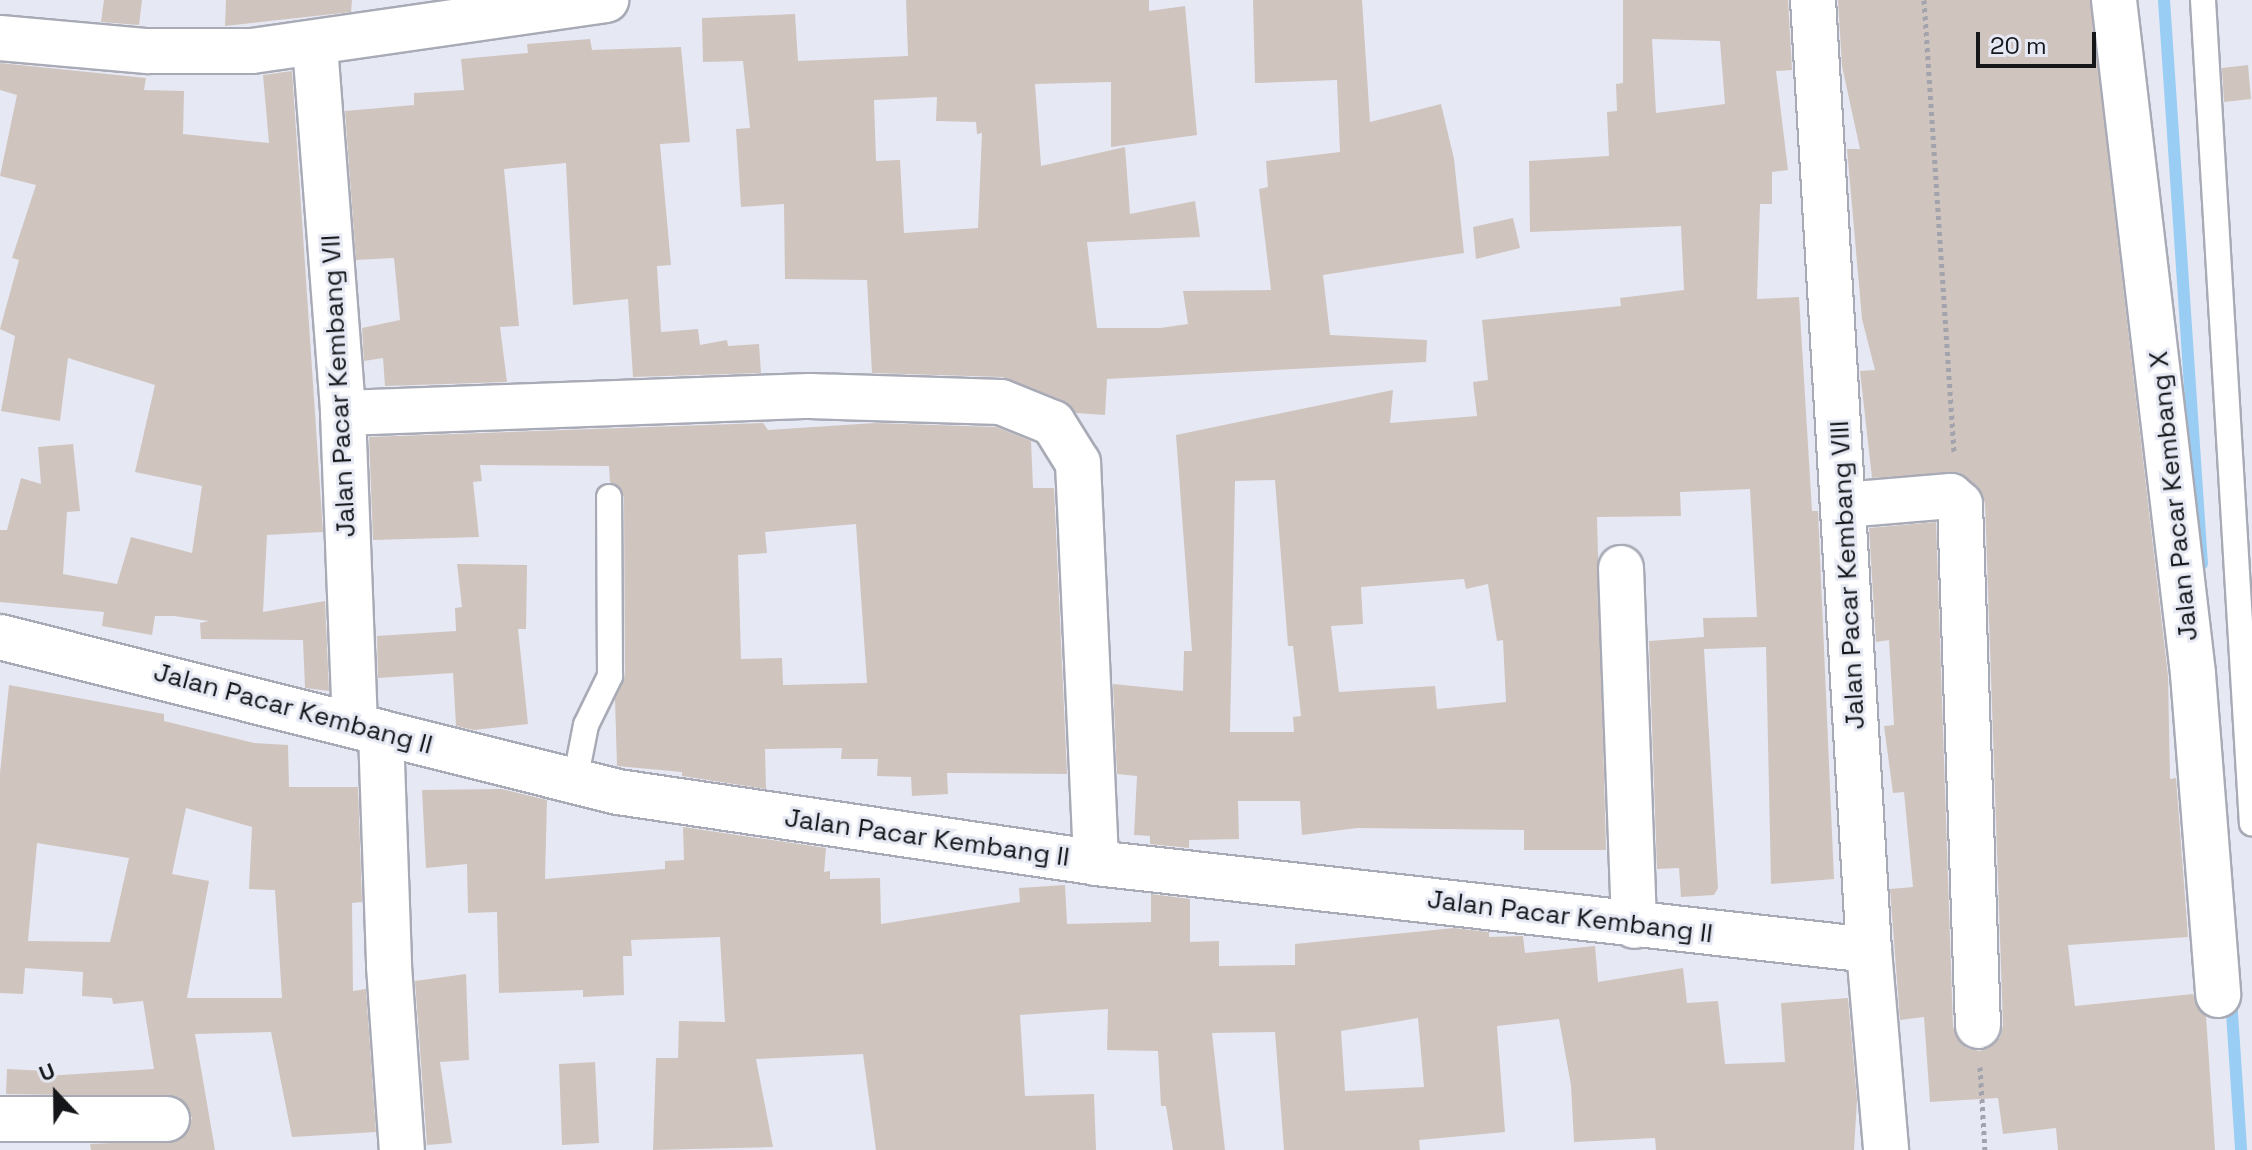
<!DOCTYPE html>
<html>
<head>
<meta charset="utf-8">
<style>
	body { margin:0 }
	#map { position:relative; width:2252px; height:1150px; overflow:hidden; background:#e6e8f3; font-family:"Space Grotesk",sans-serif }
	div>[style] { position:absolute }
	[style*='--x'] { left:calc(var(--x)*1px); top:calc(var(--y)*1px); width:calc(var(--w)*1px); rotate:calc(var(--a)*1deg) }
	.stream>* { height:12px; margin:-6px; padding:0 6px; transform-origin:6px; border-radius:6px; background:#99cdf4 }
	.building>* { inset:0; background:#d0c4bf }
	.path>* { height:5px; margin-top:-2.5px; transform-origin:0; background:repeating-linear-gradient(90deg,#a2a3ac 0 4px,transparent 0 8px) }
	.roads { filter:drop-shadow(2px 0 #a8aab5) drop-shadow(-2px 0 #a8aab5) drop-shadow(0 2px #a8aab5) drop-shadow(0 -2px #a8aab5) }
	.lane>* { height:24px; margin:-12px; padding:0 12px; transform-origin:12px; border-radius:12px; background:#fff }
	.street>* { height:44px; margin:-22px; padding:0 22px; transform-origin:22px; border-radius:22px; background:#fff }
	span { translate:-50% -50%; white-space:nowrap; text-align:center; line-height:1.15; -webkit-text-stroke:6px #e6e8f3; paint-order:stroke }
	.street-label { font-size:26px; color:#15161a }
	.north { position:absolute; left:16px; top:1054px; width:80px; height:80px; -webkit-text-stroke:6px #e6e8f3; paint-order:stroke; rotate:338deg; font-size:22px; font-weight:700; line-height:32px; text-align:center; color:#15161a }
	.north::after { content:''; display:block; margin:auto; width:28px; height:36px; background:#15161a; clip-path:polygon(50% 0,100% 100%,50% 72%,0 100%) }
	.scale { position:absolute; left:1976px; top:32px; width:120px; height:36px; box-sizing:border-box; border:4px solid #15161a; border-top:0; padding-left:10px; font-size:24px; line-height:28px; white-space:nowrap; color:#15161a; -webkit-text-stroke:6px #e6e8f3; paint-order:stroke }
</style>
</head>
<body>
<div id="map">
	<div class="stream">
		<i style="--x:2164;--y:0;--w:565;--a:86.15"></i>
		<i style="--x:2231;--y:998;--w:152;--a:86.2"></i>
	</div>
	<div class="building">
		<i style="clip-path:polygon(104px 0,142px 0,139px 25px,101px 22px)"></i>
		<i style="clip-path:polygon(226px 0,352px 0,351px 12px,225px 26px)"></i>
		<i style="clip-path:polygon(evenodd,906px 0,1149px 0,1149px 11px,1185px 6px,1197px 135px,1111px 147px,1111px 82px,1035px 84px,1041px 166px,1125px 147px,1130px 214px,1195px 201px,1200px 237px,1087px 242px,1097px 328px,1160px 328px,1188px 324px,1183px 291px,1271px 290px,1259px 189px,1268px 187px,1266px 161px,1340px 152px,1337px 80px,1255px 83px,1253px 0,1362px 0,1370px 122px,1441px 104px,1454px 159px,1464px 253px,1323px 275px,1330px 335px,1427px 340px,1426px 362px,1107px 379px,1105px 415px,1076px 413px,1062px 400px,1002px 377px,872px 373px,867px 280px,785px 279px,784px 204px,741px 207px,736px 129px,750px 128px,743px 61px,703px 62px,702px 18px,795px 14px,798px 61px,908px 56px,906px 0,937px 97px,936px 121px,976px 122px,977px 134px,982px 133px,978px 228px,904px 233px,900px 160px,876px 161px,874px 100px,937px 97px)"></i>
		<i style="clip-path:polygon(evenodd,1623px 0,1788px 0,1792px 70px,1776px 71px,1788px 170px,1772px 172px,1772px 204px,1760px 204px,1757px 299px,1799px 297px,1812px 511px,1818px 511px,1834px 879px,1771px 884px,1766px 647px,1704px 649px,1718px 888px,1714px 895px,1681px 897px,1679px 868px,1657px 869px,1649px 641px,1704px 637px,1703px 618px,1757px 617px,1750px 489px,1680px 492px,1681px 516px,1597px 517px,1606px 850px,1524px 850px,1524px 830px,1357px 828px,1302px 835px,1300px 801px,1238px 801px,1239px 839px,1189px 840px,1189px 848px,1150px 844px,1150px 836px,1134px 835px,1137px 776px,1117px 774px,1113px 684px,1183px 691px,1184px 651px,1192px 651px,1176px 435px,1393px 390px,1390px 423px,1477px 416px,1473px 382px,1488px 380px,1482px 320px,1621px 306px,1620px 298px,1684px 290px,1681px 226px,1530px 232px,1529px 161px,1609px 156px,1607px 112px,1617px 111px,1616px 84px,1623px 83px,1623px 0,1652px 39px,1720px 41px,1725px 104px,1656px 113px,1652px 39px,1623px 0,1275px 480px,1288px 646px,1293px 646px,1301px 716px,1293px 717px,1294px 732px,1230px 732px,1235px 481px,1275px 480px,1623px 0,1464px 579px,1466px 589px,1488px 584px,1497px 641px,1503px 640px,1506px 702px,1437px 709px,1435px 686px,1339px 692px,1331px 626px,1363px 624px,1361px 587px,1464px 579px)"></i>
		<i style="clip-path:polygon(1838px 0,2090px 0,2168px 676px,2170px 779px,2176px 778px,2188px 937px,2068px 945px,2075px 1006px,2193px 994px,2206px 1016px,2215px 1150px,2058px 1150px,2056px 1128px,2003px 1134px,1998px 1098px,1930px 1102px,1924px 1017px,1900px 1020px,1890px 889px,1913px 887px,1904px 792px,1893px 793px,1884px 726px,1894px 725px,1889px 640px,1876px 642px,1869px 528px,1936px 522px,1953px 1027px,1966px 1048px,1980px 1051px,2000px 1038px,2003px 1025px,1985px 503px,1977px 486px,1958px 472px,1872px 478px,1860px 371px,1875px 370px,1862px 319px,1847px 149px,1860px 149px,1842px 66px)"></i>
		<i style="clip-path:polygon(590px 39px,592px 50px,681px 47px,690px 142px,660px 144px,671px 265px,657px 266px,661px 332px,698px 329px,700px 345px,727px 340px,728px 346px,759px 344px,761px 373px,633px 377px,628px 299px,573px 305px,566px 163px,504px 169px,519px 326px,500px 327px,507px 382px,385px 386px,383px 358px,364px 361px,362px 328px,400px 320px,394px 258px,356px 260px,345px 111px,414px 105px,414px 93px,464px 90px,461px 59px,528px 53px,527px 44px)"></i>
		<i style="clip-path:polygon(0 63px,146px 78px,144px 90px,184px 91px,183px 134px,269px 143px,263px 75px,292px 71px,323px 532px,267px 535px,263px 612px,325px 601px,329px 691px,305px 688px,303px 640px,201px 639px,200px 623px,209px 621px,174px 616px,155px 616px,152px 635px,102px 626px,104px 612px,0 602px,0 530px,7px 530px,21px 478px,41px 484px,38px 447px,73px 444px,80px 511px,67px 512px,63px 574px,117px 584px,131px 537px,192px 553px,202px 486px,135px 472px,155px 385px,68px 358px,60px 421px,1px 411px,15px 336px,0 329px,19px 260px,12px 258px,36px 185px,0 176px,17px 95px,0 90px)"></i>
		<i style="clip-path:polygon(2248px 65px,2251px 99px,2224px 102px,2222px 68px)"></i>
		<i style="clip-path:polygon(1513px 218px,1520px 248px,1476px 259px,1473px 227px)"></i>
		<i style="clip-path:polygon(evenodd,763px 423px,768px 430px,875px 423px,996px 427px,1031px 441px,1033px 488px,1054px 488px,1067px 774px,947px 773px,948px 794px,912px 796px,911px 777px,877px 776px,878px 759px,841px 759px,842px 748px,765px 749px,766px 789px,682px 776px,682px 772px,617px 766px,615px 699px,625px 676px,624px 497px,610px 482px,609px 466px,480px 465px,482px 481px,473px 482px,479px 537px,373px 540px,369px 437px,763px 423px,856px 524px,867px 683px,783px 685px,782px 658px,741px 659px,738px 555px,767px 553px,765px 532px,856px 524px)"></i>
		<i style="clip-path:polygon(457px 564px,527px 565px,526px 629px,518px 629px,528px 724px,474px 730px,456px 726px,453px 673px,378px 678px,377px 636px,456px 631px,455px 608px,462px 607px)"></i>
		<i style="clip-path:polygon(evenodd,9px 685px,164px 714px,164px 721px,254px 743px,288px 745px,289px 787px,358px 787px,362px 902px,352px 903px,353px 991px,366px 989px,376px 1132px,292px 1137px,271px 1032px,195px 1034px,215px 1150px,91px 1150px,90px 1144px,180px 1140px,192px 1118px,179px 1097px,6px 1094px,7px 1069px,46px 1071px,46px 1076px,154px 1069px,143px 1001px,113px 1004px,112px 998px,82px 996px,83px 972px,25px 968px,23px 994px,0 993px,0 773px,9px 685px,186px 808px,252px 827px,249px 889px,275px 890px,282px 998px,187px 998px,209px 881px,172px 874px,186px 808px,9px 685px,37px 843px,129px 858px,110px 942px,28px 941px,37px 843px)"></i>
		<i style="clip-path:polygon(evenodd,502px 789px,547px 800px,545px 879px,665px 869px,665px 861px,684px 860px,683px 827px,826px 848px,824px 872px,830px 871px,830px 879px,880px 878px,881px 924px,1020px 902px,1019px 888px,1065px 885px,1067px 924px,1151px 922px,1151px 894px,1190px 899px,1190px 942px,1219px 941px,1219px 966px,1295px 965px,1295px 944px,1454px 928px,1489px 932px,1489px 937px,1523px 936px,1525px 953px,1595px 946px,1598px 982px,1683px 968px,1687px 1003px,1718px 1001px,1725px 1064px,1785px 1062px,1781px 1003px,1848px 998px,1857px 1100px,1854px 1150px,1656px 1150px,1655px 1138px,1574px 1142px,1571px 1085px,1559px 1019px,1497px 1026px,1505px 1132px,1419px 1140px,1420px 1150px,1284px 1150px,1275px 1032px,1212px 1033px,1225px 1150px,1173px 1150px,1166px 1106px,1161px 1106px,1158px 1051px,1107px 1050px,1108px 1009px,1020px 1015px,1025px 1096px,1094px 1094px,1096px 1150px,876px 1150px,863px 1054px,756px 1059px,773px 1147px,653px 1150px,656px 1058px,678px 1058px,679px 1021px,725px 1022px,720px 937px,631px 940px,632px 956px,623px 956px,624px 995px,583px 997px,583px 990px,499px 993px,497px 912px,468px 913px,467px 864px,426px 868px,422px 790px,502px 789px,1418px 1018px,1424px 1087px,1345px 1091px,1341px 1031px,1418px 1018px)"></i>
		<i style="clip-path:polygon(466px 974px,469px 1060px,440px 1062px,452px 1143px,427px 1145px,415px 981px)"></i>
		<i style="clip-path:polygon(595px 1062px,599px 1143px,562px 1145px,559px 1064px)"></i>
	</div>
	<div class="path">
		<i style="--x:1924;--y:0;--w:455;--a:86.2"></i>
		<i style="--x:1980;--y:1067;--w:83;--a:86.6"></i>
	</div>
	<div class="roads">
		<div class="lane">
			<i style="--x:2203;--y:0;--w:825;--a:86.6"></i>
			<i style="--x:575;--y:781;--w:57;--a:-78.9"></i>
			<i style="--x:586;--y:725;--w:55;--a:-63.9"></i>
			<i style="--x:610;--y:676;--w:179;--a:-90.3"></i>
		</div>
		<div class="street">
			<i style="--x:1813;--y:0;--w:952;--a:86.63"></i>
			<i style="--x:1869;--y:950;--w:201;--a:85.1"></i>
			<i style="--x:2114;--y:0;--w:679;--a:83.31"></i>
			<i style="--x:2193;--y:674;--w:322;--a:85.5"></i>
			<i style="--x:0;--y:38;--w:148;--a:5.1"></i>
			<i style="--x:147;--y:51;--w:105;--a:0"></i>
			<i style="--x:252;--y:51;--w:358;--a:-8.2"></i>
			<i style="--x:315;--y:46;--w:368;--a:85.6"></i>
			<i style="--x:343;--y:413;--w:313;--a:87.8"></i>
			<i style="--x:343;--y:413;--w:467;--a:-2.1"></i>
			<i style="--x:810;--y:396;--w:191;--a:1.8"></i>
			<i style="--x:1001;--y:402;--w:56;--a:22"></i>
			<i style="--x:1053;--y:423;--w:47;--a:58"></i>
			<i style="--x:1078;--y:463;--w:400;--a:87.4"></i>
			<i style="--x:1844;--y:505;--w:107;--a:-4.8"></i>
			<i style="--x:1951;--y:496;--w:12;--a:42"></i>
			<i style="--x:1960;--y:504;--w:522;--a:88.03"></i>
			<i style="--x:1621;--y:568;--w:358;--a:87.9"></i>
			<i style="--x:0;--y:637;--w:637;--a:14.08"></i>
			<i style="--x:618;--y:792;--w:483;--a:8.4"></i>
			<i style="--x:1096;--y:863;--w:778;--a:6.42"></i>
			<i style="--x:381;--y:733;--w:233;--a:88"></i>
			<i style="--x:389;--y:966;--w:184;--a:86"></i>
			<i style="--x:0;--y:1119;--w:167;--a:0"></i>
		</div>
	</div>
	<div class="street-label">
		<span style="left:339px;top:386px;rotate:-93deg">Jalan Pacar Kembang VII</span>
		<span style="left:2174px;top:496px;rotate:-96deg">Jalan Pacar Kembang X</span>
		<span style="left:1848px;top:575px;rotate:-93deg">Jalan Pacar Kembang VIII</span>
		<span style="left:293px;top:709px;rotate:15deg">Jalan Pacar Kembang II</span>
		<span style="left:927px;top:838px;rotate:8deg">Jalan Pacar Kembang II</span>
		<span style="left:1570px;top:917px;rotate:7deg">Jalan Pacar Kembang II</span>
	</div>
	<div class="north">U</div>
	<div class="scale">20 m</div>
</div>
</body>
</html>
